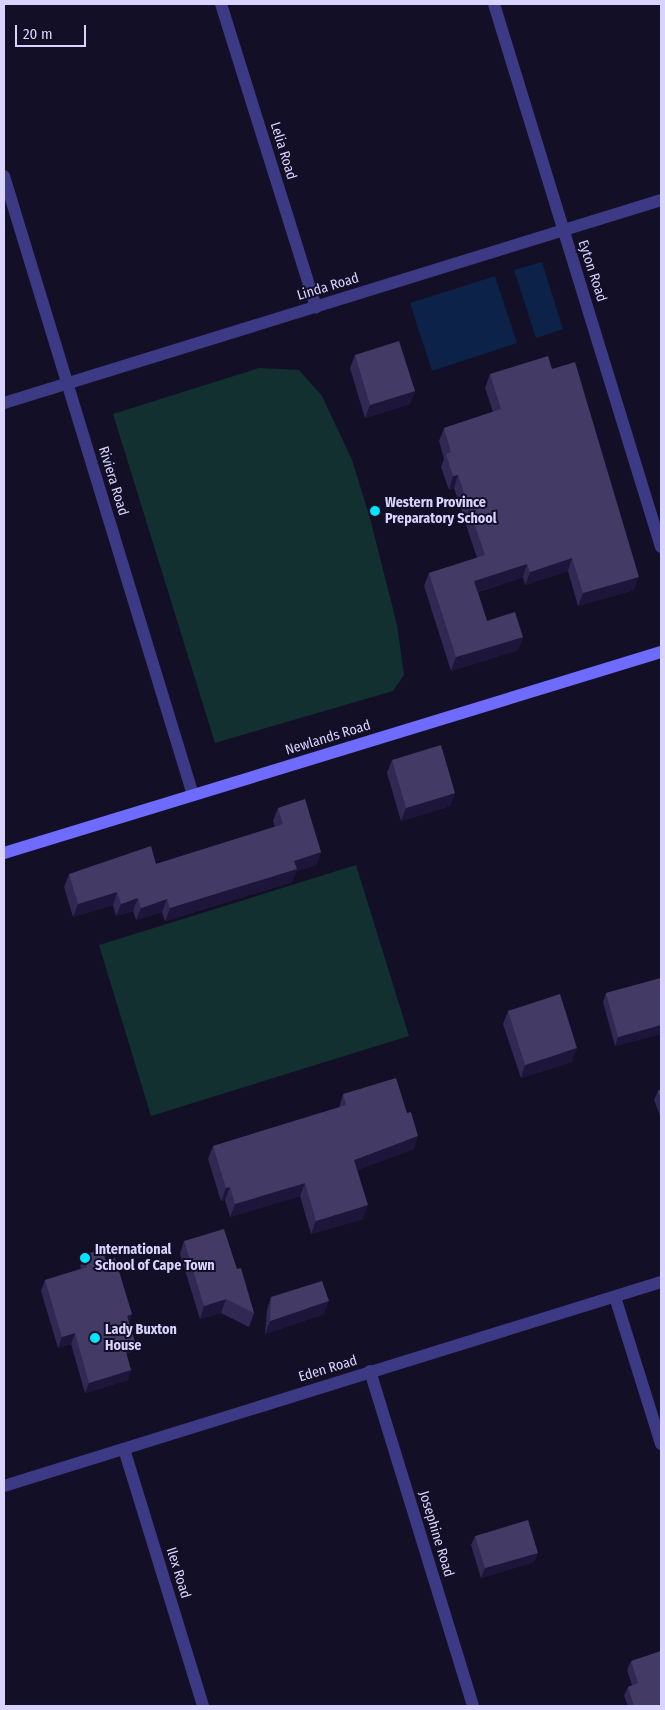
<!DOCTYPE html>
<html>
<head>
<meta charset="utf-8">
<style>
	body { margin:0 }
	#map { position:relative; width:665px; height:1710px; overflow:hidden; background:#130f26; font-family:"Fira Sans Condensed",sans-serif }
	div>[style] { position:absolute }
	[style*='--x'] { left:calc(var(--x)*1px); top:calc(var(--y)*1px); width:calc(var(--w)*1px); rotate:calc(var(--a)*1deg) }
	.green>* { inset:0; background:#12302f }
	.water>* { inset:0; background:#0c2248 }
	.minor>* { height:12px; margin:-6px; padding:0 6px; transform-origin:6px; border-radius:6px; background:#3d3a85 }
	.secondary>* { height:12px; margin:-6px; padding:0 6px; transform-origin:6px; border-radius:6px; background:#6f6bff }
	.wall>* { inset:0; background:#312854 }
	.shaded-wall>* { inset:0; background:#1d163a }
	.building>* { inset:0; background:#433a66 }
	.dots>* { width:14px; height:14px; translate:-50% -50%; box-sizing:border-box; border:2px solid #130f26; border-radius:50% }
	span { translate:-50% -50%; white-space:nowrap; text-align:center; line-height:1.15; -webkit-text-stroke:4px #130f26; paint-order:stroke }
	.street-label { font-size:14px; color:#d9d4ff }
	.poi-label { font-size:14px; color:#d9d4ff; font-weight:700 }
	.left { translate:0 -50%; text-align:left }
	.frame { position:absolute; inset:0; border:5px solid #d9d4ff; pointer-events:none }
	.scale { position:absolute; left:15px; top:25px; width:71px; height:22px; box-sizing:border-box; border:2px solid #d9d4ff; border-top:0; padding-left:6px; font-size:15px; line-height:18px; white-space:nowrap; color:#d9d4ff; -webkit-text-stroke:4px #130f26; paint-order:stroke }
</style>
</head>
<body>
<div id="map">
	<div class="green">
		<i style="clip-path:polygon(259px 368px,299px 370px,322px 396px,352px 460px,370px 518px,397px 625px,404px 675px,393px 691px,215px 743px,113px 414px)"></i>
		<i style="clip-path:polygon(356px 865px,409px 1036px,151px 1116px,99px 945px)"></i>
	</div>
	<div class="water">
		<i style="clip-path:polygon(542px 262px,563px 329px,536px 338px,514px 270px)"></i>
		<i style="clip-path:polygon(495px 276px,517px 343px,432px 371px,410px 303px)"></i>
	</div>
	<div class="minor">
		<i style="--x:221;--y:4;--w:318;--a:72.6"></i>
		<i style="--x:494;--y:4;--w:568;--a:72.9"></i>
		<i style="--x:4;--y:176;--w:647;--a:73.02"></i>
		<i style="--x:4;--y:403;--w:688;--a:-17.17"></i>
		<i style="--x:615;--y:1297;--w:154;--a:72.6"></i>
		<i style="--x:370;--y:1371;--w:350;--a:72.9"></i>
		<i style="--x:124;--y:1449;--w:269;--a:72.9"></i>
		<i style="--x:4;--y:1486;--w:688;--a:-17.25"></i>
	</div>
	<div class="secondary">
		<i style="--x:4;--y:853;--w:687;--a:-17.01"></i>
	</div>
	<div class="wall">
		<i style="clip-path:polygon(355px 355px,415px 391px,410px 404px,365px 418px,350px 368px)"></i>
		<i style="clip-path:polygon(552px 369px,634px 590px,578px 606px,568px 571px,525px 585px,523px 577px,478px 592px,487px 621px,523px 637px,518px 650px,451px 671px,424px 586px,429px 573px,477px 558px,454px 488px,449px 490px,441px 467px,444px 459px,439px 441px,444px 428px,493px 412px,485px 388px,490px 374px)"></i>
		<i style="clip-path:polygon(392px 760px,455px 793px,450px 806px,401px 821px,387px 773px)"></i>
		<i style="clip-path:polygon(278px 808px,321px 852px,316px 865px,296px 871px,292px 882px,165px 921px,162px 912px,136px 920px,133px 911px,116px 916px,113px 905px,73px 917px,64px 887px,69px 874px,156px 864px,275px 827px,273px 821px)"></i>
		<i style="clip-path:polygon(661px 978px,661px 1034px,615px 1046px,603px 1002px,606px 993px)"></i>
		<i style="clip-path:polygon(508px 1011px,572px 1062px,521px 1078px,503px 1024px)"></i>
		<i style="clip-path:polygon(661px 1089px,661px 1118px,654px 1100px,658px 1091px)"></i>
		<i style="clip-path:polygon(343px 1094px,414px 1149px,357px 1170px,363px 1219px,311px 1234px,300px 1196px,230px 1217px,225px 1200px,221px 1201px,208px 1159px,213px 1146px,339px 1108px)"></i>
		<i style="clip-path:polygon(184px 1241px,237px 1269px,254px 1313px,249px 1327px,221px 1313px,200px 1319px,180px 1254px)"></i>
		<i style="clip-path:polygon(84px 1255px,106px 1261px,132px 1314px,129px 1322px,135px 1342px,131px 1352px,126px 1354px,131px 1370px,128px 1380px,85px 1393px,71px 1344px,58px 1348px,41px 1291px,45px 1280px,81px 1269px,80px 1266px)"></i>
		<i style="clip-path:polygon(271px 1297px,324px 1314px,265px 1334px,267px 1310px)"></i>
		<i style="clip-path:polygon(475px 1536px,538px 1553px,534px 1562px,481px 1578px,471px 1545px)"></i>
		<i style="clip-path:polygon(631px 1661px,661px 1706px,628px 1706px,624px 1696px,628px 1687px,632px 1685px,627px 1670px)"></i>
	</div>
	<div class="shaded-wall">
		<i style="clip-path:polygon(415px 391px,410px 404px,365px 418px,370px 405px)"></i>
		<i style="clip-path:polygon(458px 475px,454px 488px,449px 490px,453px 476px)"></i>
		<i style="clip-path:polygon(572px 558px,568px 571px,525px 585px,530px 572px)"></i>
		<i style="clip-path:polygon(527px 564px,523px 577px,470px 594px,474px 581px)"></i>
		<i style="clip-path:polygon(639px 577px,634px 590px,578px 606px,583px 593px)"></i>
		<i style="clip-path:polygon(523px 637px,518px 650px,451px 671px,456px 657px)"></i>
		<i style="clip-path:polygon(455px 793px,450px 806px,401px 821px,406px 808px)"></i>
		<i style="clip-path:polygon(321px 852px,316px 865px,296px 871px,292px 882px,165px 921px,170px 908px,294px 861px)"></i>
		<i style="clip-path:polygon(117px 892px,113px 905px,73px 917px,78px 904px)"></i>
		<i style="clip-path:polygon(138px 898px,133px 911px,116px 916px,121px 904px)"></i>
		<i style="clip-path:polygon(167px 899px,162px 912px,136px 920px,141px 908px)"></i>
		<i style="clip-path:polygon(661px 1025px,661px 1034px,615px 1046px,618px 1037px)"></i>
		<i style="clip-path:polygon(577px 1048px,572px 1062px,521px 1078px,525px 1065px)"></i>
		<i style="clip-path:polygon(418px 1136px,414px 1149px,349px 1173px,354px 1160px)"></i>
		<i style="clip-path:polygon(305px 1183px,300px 1196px,230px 1217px,235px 1204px)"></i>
		<i style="clip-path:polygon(230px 1187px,225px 1200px,221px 1201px,226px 1188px)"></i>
		<i style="clip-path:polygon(368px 1205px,363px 1219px,311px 1234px,316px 1221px)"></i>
		<i style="clip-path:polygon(226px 1299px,221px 1313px,200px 1319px,204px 1306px)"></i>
		<i style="clip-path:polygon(329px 1301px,324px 1314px,265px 1334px,270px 1321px)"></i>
		<i style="clip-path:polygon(132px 1314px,128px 1325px,127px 1316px)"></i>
		<i style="clip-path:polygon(75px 1333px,71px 1344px,58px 1348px,62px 1337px)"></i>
		<i style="clip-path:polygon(135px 1342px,131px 1352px,120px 1355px,124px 1345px)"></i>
		<i style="clip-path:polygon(131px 1370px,128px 1380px,85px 1393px,89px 1383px)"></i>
		<i style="clip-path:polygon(538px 1553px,534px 1562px,481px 1578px,485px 1568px)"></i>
	</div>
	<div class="building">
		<i style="clip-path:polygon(399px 341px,415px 391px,370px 405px,355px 355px)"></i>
		<i style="clip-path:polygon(548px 356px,552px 369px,575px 362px,639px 577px,583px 593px,572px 558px,530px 572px,527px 564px,474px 581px,487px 621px,515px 612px,523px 637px,456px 657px,429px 573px,485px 555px,458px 475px,453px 476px,446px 454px,451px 452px,444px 428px,501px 409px,490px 374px)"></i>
		<i style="clip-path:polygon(441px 745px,455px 793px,406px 808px,392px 760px)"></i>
		<i style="clip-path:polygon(305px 799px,321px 852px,294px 861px,297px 869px,170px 908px,167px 899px,141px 908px,138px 898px,121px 904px,117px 892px,78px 904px,69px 874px,151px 846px,156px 864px,283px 824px,278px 808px)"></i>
		<i style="clip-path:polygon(661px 978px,661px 1025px,618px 1037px,606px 993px)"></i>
		<i style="clip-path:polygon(560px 994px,577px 1048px,525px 1065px,508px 1011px)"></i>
		<i style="clip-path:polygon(396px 1078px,407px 1113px,411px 1112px,418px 1136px,354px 1160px,368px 1205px,316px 1221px,305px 1183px,235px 1204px,230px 1187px,226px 1188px,213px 1146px,346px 1105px,343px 1094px)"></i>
		<i style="clip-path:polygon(661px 1089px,661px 1100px,658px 1091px)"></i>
		<i style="clip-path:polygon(224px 1229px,237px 1269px,241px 1268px,254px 1313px,226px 1299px,204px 1306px,184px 1241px)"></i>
		<i style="clip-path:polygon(102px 1249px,106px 1261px,115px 1258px,132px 1314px,127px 1316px,135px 1342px,124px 1345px,131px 1370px,89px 1383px,75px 1333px,62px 1337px,45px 1280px,87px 1267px,84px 1255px)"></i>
		<i style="clip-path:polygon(322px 1281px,329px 1301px,270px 1321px,271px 1297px)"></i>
		<i style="clip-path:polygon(528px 1520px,538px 1553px,485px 1568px,475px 1536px)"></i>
		<i style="clip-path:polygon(661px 1651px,661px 1704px,655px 1706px,634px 1706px,628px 1687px,638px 1683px,631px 1661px)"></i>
	</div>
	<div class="dots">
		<i style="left:375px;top:511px;background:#00e5ff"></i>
		<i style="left:85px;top:1258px;background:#00e5ff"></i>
		<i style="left:95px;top:1338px;background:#00e5ff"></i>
	</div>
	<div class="street-label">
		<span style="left:283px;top:151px;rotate:73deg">Lelia Road</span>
		<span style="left:592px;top:271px;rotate:72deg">Eyton Road</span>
		<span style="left:328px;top:287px;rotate:-17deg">Linda Road</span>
		<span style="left:113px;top:481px;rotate:73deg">Riviera Road</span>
		<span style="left:328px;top:738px;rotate:-17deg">Newlands Road</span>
		<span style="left:328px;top:1369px;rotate:-17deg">Eden Road</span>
		<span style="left:436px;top:1534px;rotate:73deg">Josephine Road</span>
		<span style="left:178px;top:1573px;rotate:73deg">Ilex Road</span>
	</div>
	<div class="poi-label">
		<span class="left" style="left:385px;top:511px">Western Province<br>Preparatory School</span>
		<span class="left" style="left:95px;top:1258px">International<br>School of Cape Town</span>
		<span class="left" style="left:105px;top:1338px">Lady Buxton<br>House</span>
	</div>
	<div class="frame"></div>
	<div class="scale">20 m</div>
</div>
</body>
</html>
